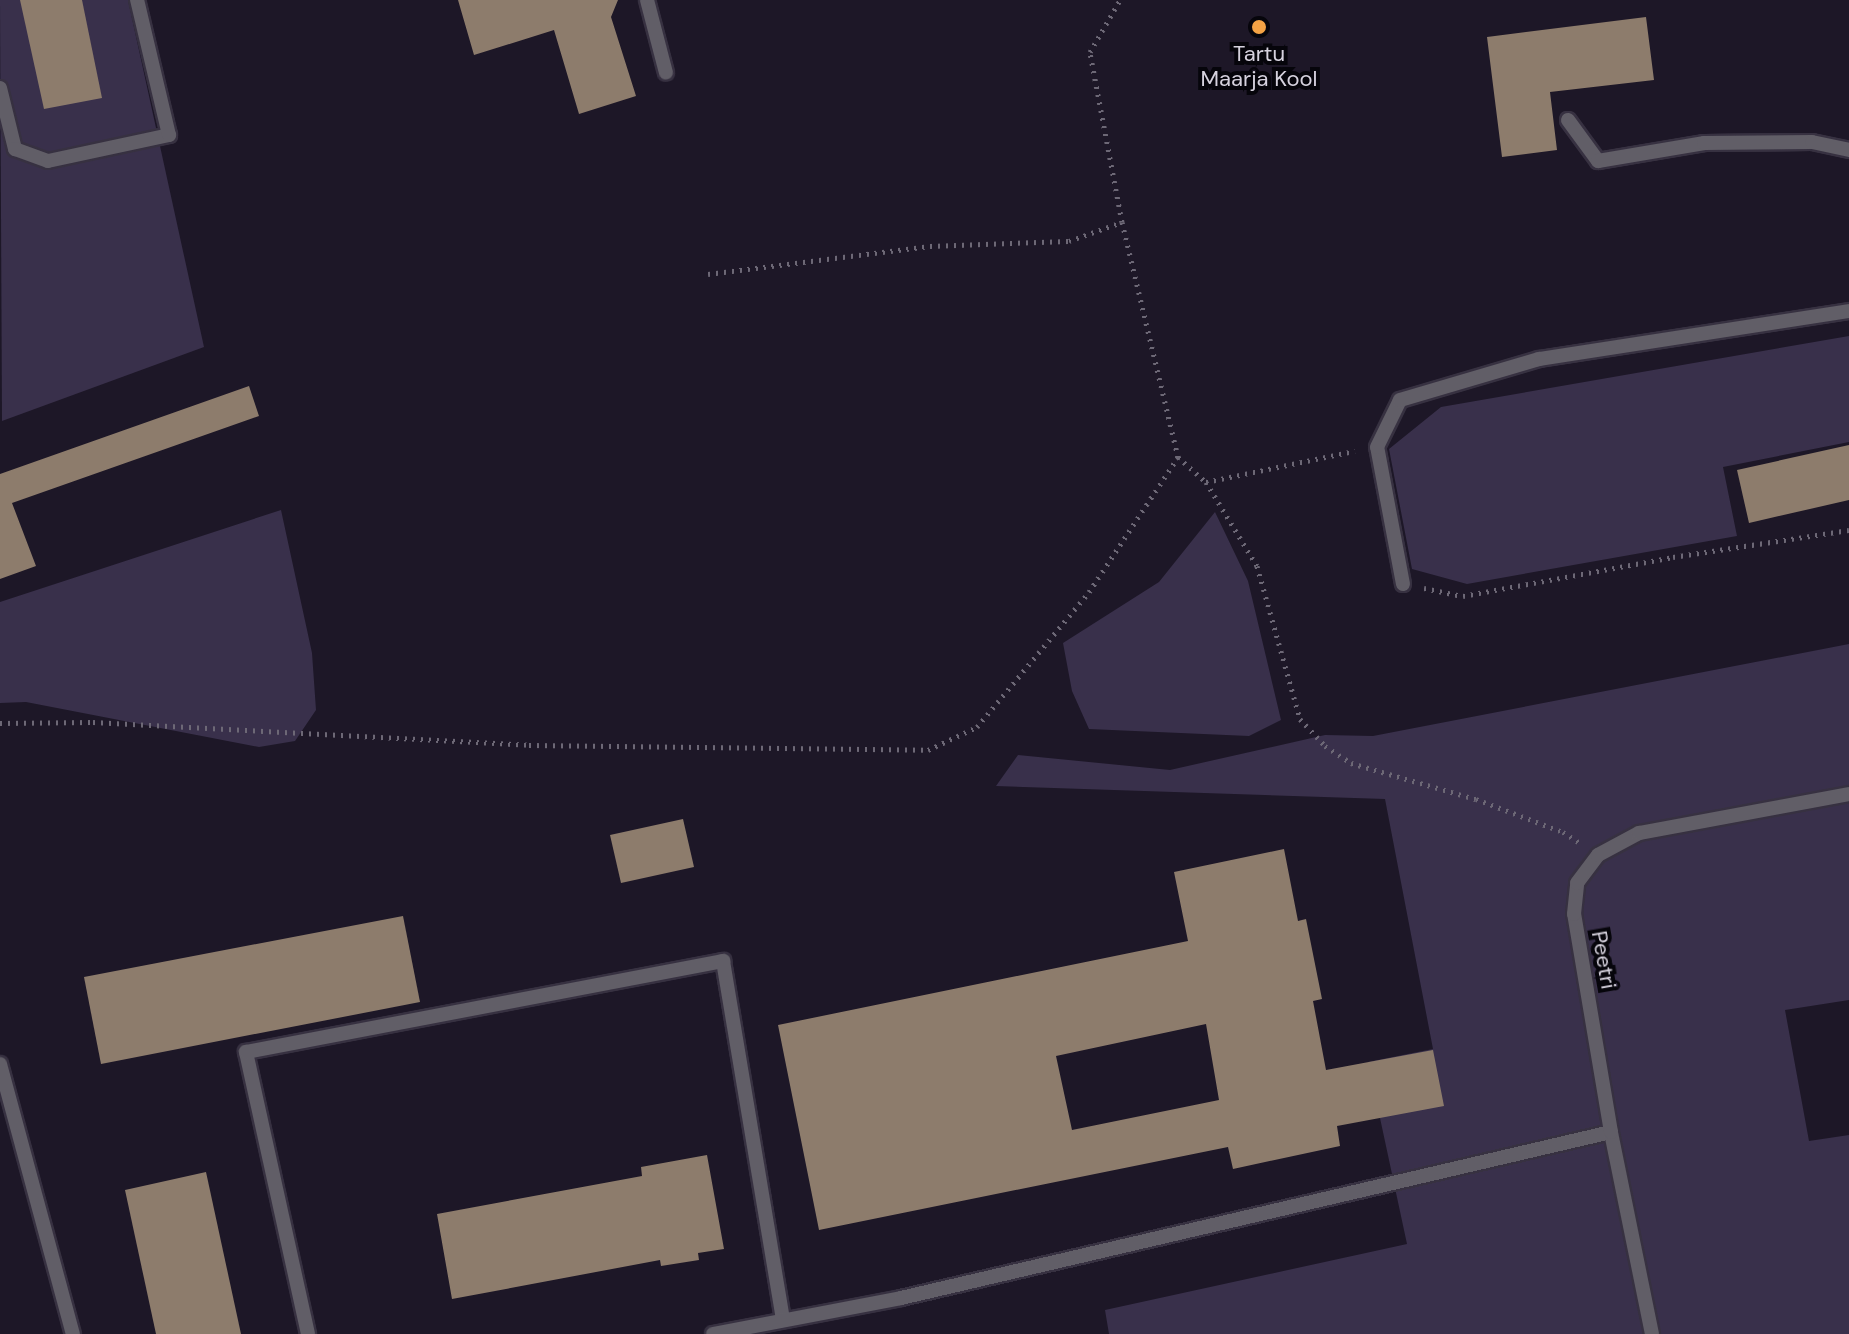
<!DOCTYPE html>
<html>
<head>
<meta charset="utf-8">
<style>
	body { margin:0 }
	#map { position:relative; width:1849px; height:1334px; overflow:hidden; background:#1d1727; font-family:"DM Sans",sans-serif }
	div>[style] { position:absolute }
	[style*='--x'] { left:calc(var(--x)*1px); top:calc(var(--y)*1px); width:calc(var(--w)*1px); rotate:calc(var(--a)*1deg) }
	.green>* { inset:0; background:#39304b }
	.building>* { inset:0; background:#8d7c6c }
	.path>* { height:5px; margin-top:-2.5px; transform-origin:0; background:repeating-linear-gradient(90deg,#6d6876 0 2px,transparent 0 8px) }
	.roads { filter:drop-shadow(2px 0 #373141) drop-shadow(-2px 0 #373141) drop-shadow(0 2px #373141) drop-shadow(0 -2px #373141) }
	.service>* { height:14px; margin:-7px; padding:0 7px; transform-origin:7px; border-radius:7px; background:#615e67 }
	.dots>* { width:22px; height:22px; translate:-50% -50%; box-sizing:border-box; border:4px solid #06050b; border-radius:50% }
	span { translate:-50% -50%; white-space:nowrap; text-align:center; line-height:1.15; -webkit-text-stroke:8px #06050b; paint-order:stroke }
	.poi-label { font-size:22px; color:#d6d2de }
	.street-label { font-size:22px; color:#d6d2de }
</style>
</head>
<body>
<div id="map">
	<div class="green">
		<i style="clip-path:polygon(0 0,128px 0,204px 347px,2px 421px)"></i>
		<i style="clip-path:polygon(1849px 336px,1849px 442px,1723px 467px,1737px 536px,1467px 584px,1412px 569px,1389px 449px,1441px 407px)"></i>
		<i style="clip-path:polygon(281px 510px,312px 653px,316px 710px,295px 741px,259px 747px,26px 702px,0 703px,0 602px)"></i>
		<i style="clip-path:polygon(1215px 512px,1248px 581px,1281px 720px,1249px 736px,1089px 729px,1072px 691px,1063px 643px,1159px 582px)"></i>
		<i style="clip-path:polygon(1849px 644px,1849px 1000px,1785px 1010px,1809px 1141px,1849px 1135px,1849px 1334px,1109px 1334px,1105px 1310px,1407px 1244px,1368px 1062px,1433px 1049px,1385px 799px,996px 786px,1018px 755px,1170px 770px,1325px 735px,1373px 736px)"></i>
	</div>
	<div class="building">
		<i style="clip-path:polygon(20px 0,82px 0,102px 98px,44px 109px)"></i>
		<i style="clip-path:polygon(458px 0,618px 0,611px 17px,636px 96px,579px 114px,554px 30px,474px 55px)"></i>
		<i style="clip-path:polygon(1646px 17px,1654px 80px,1550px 92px,1557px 150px,1502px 157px,1487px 37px)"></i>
		<i style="clip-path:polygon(249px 386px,259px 416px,12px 503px,36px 566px,0 579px,0 474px)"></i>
		<i style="clip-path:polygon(1849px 445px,1849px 500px,1749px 523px,1737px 470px)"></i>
		<i style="clip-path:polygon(683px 819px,694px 867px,621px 883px,610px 835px)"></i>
		<i style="clip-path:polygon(evenodd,1284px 849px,1298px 921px,1306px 919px,1322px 999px,1313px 1001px,1326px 1070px,1433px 1050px,1444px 1106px,1337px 1126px,1340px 1146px,1233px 1169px,1228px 1147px,819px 1230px,778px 1025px,1188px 941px,1174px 872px,1284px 849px,1206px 1024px,1219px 1100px,1072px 1130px,1056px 1056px,1206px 1024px)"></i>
		<i style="clip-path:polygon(403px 916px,420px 1002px,101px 1064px,84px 977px)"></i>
		<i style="clip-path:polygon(707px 1155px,724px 1249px,698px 1253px,699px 1260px,661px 1266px,660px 1260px,452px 1299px,437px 1214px,642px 1176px,641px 1167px)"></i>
		<i style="clip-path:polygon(206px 1172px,241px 1334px,156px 1334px,125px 1190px)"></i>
	</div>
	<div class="path">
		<i style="--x:1122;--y:222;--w:242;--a:76.6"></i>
		<i style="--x:1178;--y:457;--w:38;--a:42"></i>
		<i style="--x:1206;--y:482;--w:152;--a:-11.8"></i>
		<i style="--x:708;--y:274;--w:224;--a:-7.2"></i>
		<i style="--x:930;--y:246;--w:139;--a:-2.1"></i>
		<i style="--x:1069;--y:241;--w:56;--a:-19.7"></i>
		<i style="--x:1122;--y:222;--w:173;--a:-100.7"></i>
		<i style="--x:1090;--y:52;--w:60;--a:-60"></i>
		<i style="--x:1206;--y:482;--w:98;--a:58.7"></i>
		<i style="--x:1257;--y:566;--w:159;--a:74.3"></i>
		<i style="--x:1300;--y:719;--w:37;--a:47"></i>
		<i style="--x:1325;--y:746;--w:31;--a:33"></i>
		<i style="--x:1351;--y:763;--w:130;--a:16.1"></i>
		<i style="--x:1476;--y:799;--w:93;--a:20.8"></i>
		<i style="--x:1563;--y:832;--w:20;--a:33"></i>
		<i style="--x:1424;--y:588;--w:40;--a:12"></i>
		<i style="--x:1463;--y:596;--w:214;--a:-10.5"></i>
		<i style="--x:1673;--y:557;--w:178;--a:-8.7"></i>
		<i style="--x:0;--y:723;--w:93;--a:-0.6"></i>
		<i style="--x:93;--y:722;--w:437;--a:3"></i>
		<i style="--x:529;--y:745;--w:399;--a:0.7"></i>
		<i style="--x:928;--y:750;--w:54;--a:-25.1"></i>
		<i style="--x:977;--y:727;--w:175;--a:-50.3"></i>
		<i style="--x:1089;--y:592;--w:162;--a:-56.6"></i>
	</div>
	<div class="roads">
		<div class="service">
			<i style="--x:647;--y:0;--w:75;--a:75.4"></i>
			<i style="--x:0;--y:88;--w:63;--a:76.2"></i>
			<i style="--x:15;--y:149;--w:35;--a:20"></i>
			<i style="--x:48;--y:161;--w:124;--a:-12.1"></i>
			<i style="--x:169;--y:135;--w:139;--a:-103.3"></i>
			<i style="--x:1568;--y:120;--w:51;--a:53.8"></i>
			<i style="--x:1598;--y:161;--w:108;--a:-9.6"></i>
			<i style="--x:1704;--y:143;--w:108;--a:-0.5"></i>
			<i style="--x:1812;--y:142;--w:38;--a:12"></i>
			<i style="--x:1403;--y:584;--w:139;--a:-100.7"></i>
			<i style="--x:1377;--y:447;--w:52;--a:-63.9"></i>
			<i style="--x:1400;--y:400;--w:145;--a:-16.4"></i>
			<i style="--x:1539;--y:359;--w:314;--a:-8.8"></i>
			<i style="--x:0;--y:1064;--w:280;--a:74.9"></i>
			<i style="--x:308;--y:1334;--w:289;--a:-102.4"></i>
			<i style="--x:246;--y:1052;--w:486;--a:-10.8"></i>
			<i style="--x:723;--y:961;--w:364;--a:80.5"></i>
			<i style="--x:713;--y:1334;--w:191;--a:-10.8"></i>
			<i style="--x:901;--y:1298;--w:729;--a:-13.16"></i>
			<i style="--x:1652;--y:1334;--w:206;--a:-101.5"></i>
			<i style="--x:1611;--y:1132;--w:221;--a:-99.6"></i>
			<i style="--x:1574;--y:914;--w:31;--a:-84"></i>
			<i style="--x:1577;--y:883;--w:35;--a:-53"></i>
			<i style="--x:1598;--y:855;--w:47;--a:-28.2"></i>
			<i style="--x:1639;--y:833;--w:214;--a:-10.5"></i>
		</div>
	</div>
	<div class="dots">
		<i style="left:1259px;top:27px;background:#f4a345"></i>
	</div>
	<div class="poi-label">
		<span style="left:1259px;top:66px">Tartu<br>Maarja Kool</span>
	</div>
	<div class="street-label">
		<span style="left:1604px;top:960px;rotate:80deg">Peetri</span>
	</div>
</div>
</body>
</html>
